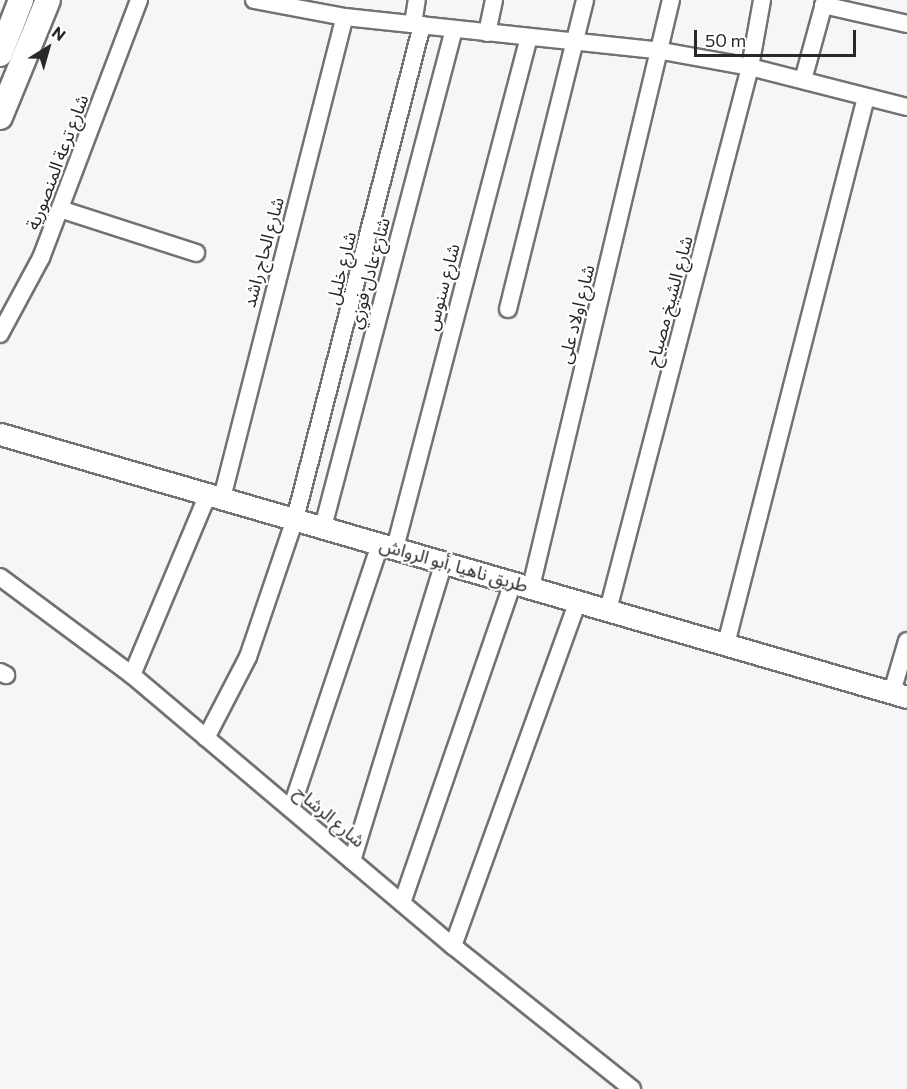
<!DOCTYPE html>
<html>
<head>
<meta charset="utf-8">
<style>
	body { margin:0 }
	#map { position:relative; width:907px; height:1089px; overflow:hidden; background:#f4f6f8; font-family:Commissioner,"Noto Sans Arabic",sans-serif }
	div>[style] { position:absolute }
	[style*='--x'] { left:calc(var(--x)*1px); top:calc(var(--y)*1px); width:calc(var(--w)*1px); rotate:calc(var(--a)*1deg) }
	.roads { filter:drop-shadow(2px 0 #707273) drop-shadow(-2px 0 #707273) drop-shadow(0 2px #707273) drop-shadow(0 -2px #707273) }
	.minor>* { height:16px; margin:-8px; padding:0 8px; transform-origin:8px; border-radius:8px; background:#fff }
	.tertiary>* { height:21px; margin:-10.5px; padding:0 10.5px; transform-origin:10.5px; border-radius:10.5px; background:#fff }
	.secondary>* { height:24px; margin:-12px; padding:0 12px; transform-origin:12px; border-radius:12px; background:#fff }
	span { translate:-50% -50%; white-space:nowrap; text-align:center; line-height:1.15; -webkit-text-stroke:4.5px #fff; paint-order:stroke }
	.street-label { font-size:18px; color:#272829 }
	.north { position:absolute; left:18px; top:18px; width:60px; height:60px; -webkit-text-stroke:4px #fff; paint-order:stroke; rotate:37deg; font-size:16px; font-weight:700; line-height:24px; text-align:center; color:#272829 }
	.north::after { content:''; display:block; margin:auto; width:21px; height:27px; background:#272829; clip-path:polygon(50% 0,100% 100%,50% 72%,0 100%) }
	.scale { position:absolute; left:694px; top:30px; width:162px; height:27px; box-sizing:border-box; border:3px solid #272829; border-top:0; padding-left:8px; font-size:18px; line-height:21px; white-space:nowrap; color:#272829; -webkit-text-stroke:4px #fff; paint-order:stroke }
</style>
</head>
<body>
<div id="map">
	<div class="roads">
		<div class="minor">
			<i style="--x:254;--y:0;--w:93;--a:10.6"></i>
			<i style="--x:345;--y:17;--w:319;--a:6.1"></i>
			<i style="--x:662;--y:51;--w:89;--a:10.3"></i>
			<i style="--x:750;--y:67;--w:162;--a:14.3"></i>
			<i style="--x:823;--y:5;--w:86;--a:12.7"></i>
			<i style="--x:413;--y:24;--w:24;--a:-81"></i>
			<i style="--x:487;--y:33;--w:34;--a:-78"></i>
			<i style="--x:803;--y:80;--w:83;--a:-74.6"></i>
			<i style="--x:60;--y:209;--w:143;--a:17.9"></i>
			<i style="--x:508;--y:309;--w:318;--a:-76"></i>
			<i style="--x:0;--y:334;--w:86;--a:-61.7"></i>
			<i style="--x:41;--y:258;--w:276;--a:-69.2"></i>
			<i style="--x:222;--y:498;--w:496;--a:-75.7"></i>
			<i style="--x:323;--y:527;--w:515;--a:-75.26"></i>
			<i style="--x:395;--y:548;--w:528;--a:-75.31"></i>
			<i style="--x:0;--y:577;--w:164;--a:36.6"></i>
			<i style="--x:132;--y:675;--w:420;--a:40.2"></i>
			<i style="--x:453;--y:946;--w:229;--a:38.6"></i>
			<i style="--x:531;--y:587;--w:603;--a:-76.59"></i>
			<i style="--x:608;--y:610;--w:561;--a:-75.34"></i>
			<i style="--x:750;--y:67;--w:68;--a:-79.8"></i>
			<i style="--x:726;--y:644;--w:565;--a:-75.64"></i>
			<i style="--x:0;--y:672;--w:7;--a:27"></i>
			<i style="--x:132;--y:675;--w:196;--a:-67.2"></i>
			<i style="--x:892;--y:692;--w:53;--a:-73.6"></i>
			<i style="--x:206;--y:738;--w:91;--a:-62.6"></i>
			<i style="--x:248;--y:657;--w:146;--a:-71.2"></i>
			<i style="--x:295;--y:519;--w:510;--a:-75.58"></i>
			<i style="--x:291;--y:809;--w:280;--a:-71.4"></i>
			<i style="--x:352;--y:861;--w:313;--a:-72.9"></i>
			<i style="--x:402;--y:903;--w:340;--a:-70.9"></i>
			<i style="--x:453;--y:946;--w:367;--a:-70.1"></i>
		</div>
		<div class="tertiary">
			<i style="--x:0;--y:434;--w:944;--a:16.17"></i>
		</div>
		<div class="secondary">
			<i style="--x:0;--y:54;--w:58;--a:-68.7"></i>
			<i style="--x:0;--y:117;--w:126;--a:-67.7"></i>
		</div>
	</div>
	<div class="street-label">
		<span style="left:57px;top:162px;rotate:-69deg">شارع ترعة المنصورية</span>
		<span style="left:263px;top:252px;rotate:-75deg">شارع الحاج راشد</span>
		<span style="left:341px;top:268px;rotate:-76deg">شارع خليل</span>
		<span style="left:369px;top:273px;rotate:-75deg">شارع عادل فوزي</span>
		<span style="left:442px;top:287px;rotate:-75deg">شارع سنوس</span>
		<span style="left:669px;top:301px;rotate:-75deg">شارع الشيخ مصباح</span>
		<span style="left:576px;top:314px;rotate:-76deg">شارع اولاد على</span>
		<span style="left:454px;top:565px;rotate:16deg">طريق ناهيا ,أبو الرواش</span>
		<span style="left:330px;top:816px;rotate:40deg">شارع الرشاح</span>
	</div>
	<div class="north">N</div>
	<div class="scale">50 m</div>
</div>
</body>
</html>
